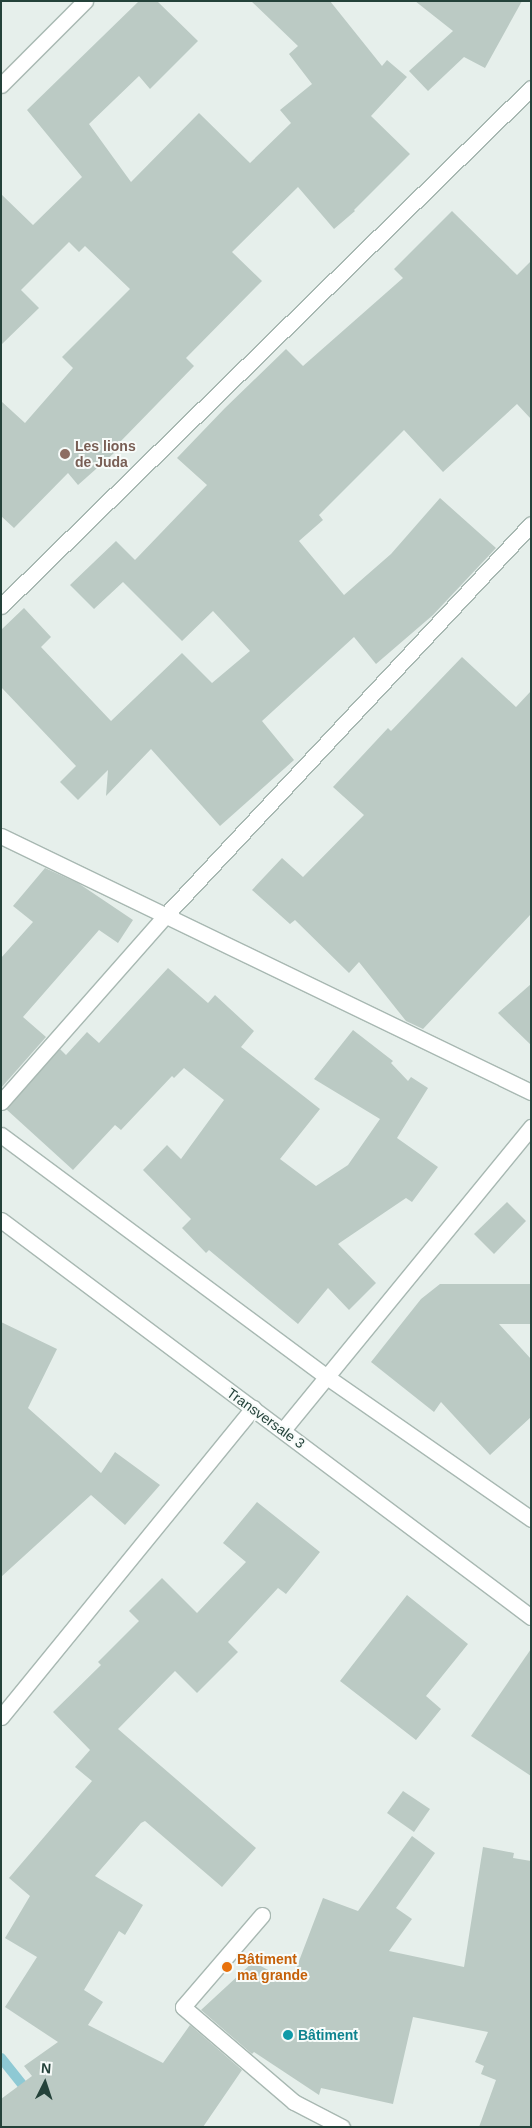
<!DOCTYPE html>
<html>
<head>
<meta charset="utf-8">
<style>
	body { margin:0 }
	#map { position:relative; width:532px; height:2128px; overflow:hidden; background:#e6efeb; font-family:Arial,sans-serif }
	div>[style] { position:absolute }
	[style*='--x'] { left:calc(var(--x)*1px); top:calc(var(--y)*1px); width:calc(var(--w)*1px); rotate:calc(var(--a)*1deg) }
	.stream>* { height:10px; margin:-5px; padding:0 5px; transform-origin:5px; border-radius:5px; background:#8ec9d4 }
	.building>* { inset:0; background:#bbcac4 }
	.roads { filter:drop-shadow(1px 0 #a8b8b2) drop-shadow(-1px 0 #a8b8b2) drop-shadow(0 1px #a8b8b2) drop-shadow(0 -1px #a8b8b2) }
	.lane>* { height:15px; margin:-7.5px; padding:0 7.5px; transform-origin:7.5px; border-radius:7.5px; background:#fff }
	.street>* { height:15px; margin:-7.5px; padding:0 7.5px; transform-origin:7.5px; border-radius:7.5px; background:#fff }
	.secondary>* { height:15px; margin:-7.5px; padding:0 7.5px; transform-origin:7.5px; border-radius:7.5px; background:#fff }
	.dots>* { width:14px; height:14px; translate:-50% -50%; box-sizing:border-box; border:2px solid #f7fbf9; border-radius:50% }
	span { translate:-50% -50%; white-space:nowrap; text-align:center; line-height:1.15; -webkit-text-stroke:4px #f7fbf9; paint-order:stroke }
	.education-label { font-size:14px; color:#785e54; font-weight:700 }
	.left { translate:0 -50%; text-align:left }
	.street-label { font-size:14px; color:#24423a }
	.food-label { font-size:14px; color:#c56008; font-weight:700 }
	.culture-label { font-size:14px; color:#0d838f; font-weight:700 }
	.frame { position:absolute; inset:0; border:2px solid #24423a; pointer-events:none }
	.north { position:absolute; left:20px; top:2058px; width:50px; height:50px; -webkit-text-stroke:4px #f7fbf9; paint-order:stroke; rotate:4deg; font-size:14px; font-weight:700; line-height:20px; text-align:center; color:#24423a }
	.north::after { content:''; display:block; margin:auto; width:18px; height:22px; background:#24423a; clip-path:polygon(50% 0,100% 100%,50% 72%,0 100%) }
</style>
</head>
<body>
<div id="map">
	<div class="stream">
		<i style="--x:1;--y:2058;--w:45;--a:51.3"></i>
	</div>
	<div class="building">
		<i style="clip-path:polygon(139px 1px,157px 1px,198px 41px,150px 89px,139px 76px,89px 124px,131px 182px,199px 113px,250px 163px,291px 123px,280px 110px,312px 84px,289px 54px,298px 46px,251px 1px,330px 1px,382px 66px,387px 60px,407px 77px,371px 116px,410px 154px,354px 210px,355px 211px,334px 229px,298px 187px,232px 252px,262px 281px,186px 358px,194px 366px,120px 442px,123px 445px,78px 485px,68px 473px,14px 528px,1px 516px,1px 401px,25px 423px,73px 368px,62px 357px,130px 289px,85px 246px,79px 252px,69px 242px,21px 290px,39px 308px,1px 345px,1px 194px,33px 225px,82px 177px,27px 110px)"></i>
		<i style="clip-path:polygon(415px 1px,522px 1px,485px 68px,464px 57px,428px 91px,409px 71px,453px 31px)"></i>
		<i style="clip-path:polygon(452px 211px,517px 275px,531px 261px,531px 419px,517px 404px,443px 472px,404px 430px,319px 515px,323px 520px,299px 541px,344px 595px,391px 554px,440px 498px,496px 548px,433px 615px,376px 664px,354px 637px,262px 721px,294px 760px,220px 826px,151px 749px,106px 796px,108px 770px,78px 800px,60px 782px,76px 766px,1px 687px,1px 630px,24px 608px,51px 637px,41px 647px,111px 721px,182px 653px,212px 683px,250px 651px,213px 611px,182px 641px,123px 582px,94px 609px,70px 585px,116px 541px,135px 560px,207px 485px,177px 458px,225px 408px,286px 349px,303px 366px,403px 278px,394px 269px)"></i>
		<i style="clip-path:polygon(462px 657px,516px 707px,531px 691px,531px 914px,423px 1029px,406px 1021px,359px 962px,349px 973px,295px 920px,290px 924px,252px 890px,282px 858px,303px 877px,364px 815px,333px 787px,388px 728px,391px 731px)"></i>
		<i style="clip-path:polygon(45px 868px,78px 883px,133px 920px,118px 943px,99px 930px,23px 1017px,46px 1037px,1px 1088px,1px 958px,33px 922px,13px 906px)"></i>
		<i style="clip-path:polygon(168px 968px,208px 1003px,215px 995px,254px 1031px,241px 1047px,320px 1109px,280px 1159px,316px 1186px,348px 1165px,380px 1119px,314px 1079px,353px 1030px,393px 1061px,391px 1063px,408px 1081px,411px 1077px,428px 1088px,397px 1138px,438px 1167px,412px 1202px,406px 1198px,338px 1244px,376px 1283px,349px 1310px,328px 1288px,298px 1324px,209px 1250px,206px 1253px,182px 1228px,191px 1219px,143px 1170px,167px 1145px,181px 1159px,224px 1100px,184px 1068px,174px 1078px,172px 1076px,121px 1130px,115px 1125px,73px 1170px,6px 1109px,60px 1049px,66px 1055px,87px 1032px,99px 1043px)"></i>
		<i style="clip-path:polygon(531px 984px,531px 1045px,498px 1013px)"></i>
		<i style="clip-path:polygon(507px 1202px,526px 1221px,494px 1254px,474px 1234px)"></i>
		<i style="clip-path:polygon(440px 1284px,531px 1284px,531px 1324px,499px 1324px,531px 1359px,531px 1417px,490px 1455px,441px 1402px,434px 1412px,371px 1362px,421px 1299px)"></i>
		<i style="clip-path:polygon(1px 1322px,57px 1349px,28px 1408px,101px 1473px,115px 1452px,160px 1485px,125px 1525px,91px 1495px,1px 1577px)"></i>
		<i style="clip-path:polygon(257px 1502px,320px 1552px,286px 1594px,278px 1588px,228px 1642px,238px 1652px,197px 1693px,175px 1671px,118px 1729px,256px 1848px,222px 1887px,145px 1821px,141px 1823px,95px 1876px,143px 1905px,125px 1935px,119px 1931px,84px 1990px,103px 2002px,88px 2025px,163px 2063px,190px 2025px,242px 2070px,203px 2127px,1px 2127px,1px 2099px,32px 2076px,24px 2066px,58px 2042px,5px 2007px,37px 1957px,5px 1938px,30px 1896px,9px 1878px,92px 1781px,75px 1767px,90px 1750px,53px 1712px,101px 1665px,98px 1662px,139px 1621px,129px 1611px,162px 1578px,197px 1613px,246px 1562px,223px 1543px)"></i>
		<i style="clip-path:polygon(407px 1595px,468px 1644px,426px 1696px,441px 1709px,416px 1740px,340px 1681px)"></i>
		<i style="clip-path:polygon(531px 1649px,531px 1776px,471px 1736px)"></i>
		<i style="clip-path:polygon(403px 1791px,430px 1809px,414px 1832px,387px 1813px)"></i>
		<i style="clip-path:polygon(412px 1836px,435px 1853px,396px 1908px,412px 1919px,389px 1951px,464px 1967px,483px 1847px,514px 1853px,513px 1858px,531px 1861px,531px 2127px,479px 2127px,496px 2080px,481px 2074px,484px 2066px,475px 2062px,488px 2032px,413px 2017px,393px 2104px,321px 2088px,319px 2095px,254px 2052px,252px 2054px,201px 2010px,253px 1962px,291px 1982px,323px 1898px,358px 1911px)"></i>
	</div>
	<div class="roads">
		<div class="lane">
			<i style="--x:262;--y:1915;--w:121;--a:130.7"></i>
			<i style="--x:183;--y:2007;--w:146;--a:40.6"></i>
			<i style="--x:294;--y:2102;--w:54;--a:27.5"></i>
		</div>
		<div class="street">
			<i style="--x:1;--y:85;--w:119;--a:-45"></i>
			<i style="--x:1;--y:606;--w:741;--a:-44.34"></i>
			<i style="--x:1;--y:836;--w:589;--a:25.78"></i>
			<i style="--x:1;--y:1102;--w:248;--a:-48.6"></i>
			<i style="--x:165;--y:916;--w:536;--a:-46.96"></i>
			<i style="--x:1;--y:1135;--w:406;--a:36.6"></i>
			<i style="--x:327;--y:1377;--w:249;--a:34.8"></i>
			<i style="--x:283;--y:1430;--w:392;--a:-50.7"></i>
			<i style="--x:1;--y:1717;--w:399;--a:-50.8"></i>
		</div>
		<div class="secondary">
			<i style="--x:1;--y:1220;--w:662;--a:36.84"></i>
		</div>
	</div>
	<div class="dots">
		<i style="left:65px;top:454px;background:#8d6e63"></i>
		<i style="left:227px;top:1967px;background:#e8710a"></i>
		<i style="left:288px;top:2035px;background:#0f9aa8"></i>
	</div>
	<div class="education-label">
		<span class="left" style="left:75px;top:454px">Les lions<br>de Juda</span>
	</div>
	<div class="street-label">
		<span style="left:266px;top:1418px;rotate:36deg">Transversale 3</span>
	</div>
	<div class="food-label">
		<span class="left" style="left:237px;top:1967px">Bâtiment<br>ma grande</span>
	</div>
	<div class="culture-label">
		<span class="left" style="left:298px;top:2035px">Bâtiment</span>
	</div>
	<div class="frame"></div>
	<div class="north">N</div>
</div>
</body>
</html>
